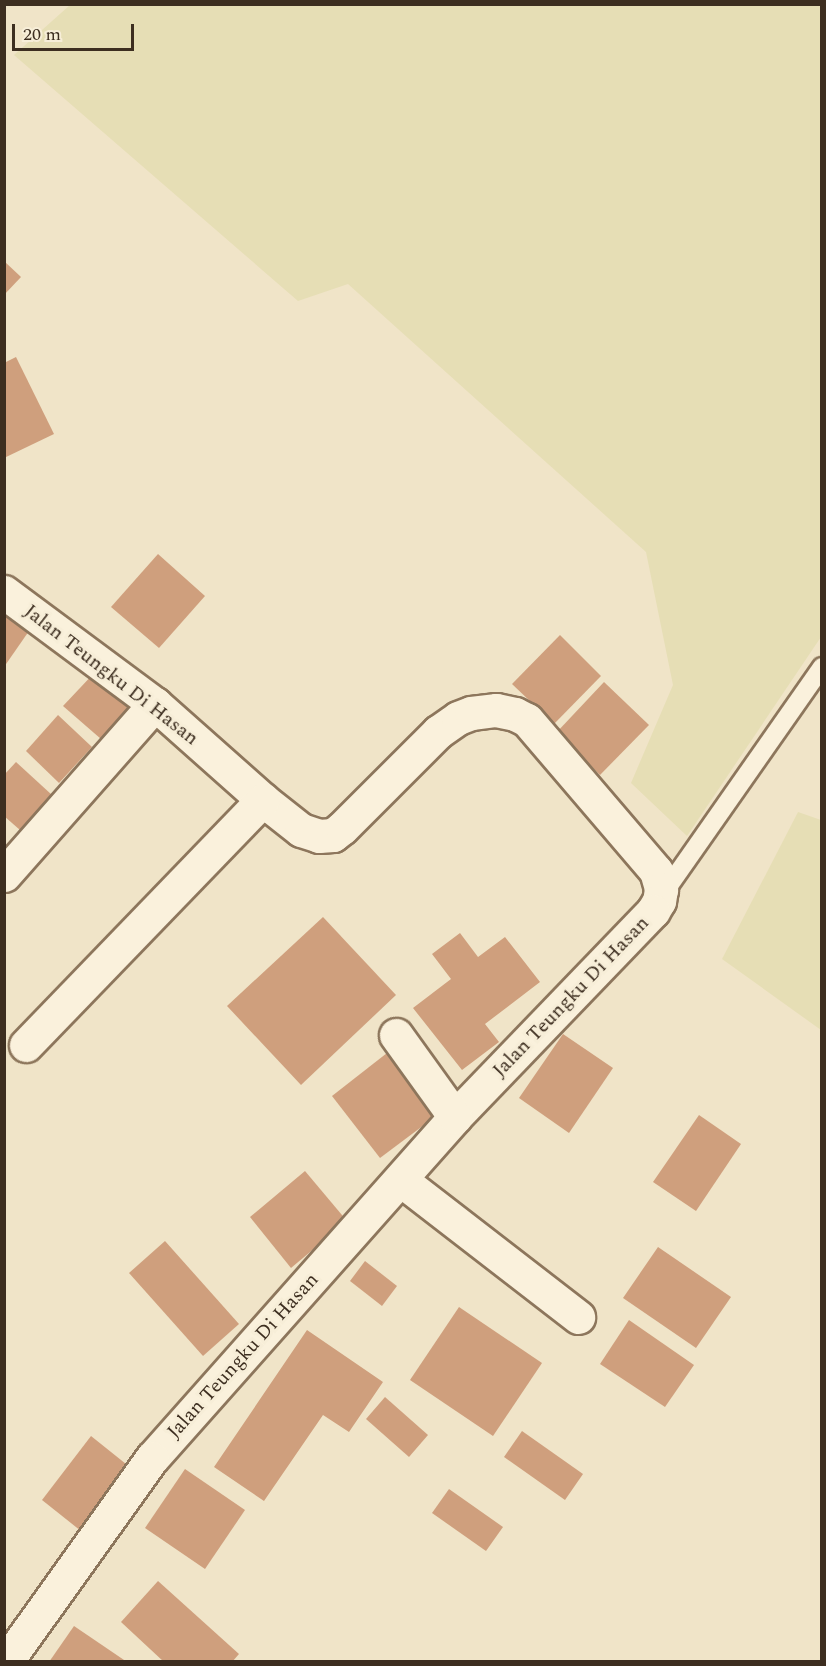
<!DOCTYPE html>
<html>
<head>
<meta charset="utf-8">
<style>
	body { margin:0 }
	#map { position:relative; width:826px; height:1666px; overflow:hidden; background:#f0e4c8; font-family:Spectral,serif }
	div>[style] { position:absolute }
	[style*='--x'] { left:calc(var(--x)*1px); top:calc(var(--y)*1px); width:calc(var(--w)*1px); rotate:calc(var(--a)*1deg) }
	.farmland>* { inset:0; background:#e6deb5 }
	.building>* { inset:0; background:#cf9f7d }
	.roads { filter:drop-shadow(2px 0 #8d765c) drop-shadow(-2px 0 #8d765c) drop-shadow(0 2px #8d765c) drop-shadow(0 -2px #8d765c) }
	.lane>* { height:18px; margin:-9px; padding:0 9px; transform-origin:9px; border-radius:9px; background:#faf1dc }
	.street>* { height:33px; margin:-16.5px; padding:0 16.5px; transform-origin:16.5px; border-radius:16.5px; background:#faf1dc }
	span { translate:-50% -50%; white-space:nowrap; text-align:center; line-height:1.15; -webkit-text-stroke:6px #f7eed8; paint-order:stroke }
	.street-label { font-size:20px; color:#3d2e20 }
	.frame { position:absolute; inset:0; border:6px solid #3d2e20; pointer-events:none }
	.scale { position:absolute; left:12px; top:24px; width:122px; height:27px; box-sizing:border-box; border:3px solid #3d2e20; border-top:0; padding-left:8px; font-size:18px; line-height:21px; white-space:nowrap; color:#3d2e20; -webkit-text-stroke:4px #f7eed8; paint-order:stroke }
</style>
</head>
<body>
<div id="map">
	<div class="farmland">
		<i style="clip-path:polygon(70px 5px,821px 5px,821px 637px,687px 836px,631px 783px,673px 685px,646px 552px,348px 284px,298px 301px,14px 55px)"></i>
		<i style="clip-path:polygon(798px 812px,821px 820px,821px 1030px,722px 959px)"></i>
	</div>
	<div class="building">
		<i style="clip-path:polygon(4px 261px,21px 277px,4px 295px)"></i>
		<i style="clip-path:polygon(16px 357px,54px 434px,4px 458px,4px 363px)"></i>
		<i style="clip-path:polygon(158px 554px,205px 596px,159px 648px,111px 607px)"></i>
		<i style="clip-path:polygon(4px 614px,29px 631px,4px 667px)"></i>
		<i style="clip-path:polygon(560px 635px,601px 676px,554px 724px,512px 684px)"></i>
		<i style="clip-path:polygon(96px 671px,132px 704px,101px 739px,63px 706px)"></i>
		<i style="clip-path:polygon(604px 682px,649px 725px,600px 775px,556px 733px)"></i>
		<i style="clip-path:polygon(58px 715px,92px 747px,59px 783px,26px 751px)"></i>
		<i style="clip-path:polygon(16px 762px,52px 795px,20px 830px,4px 816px,4px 775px)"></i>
		<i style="clip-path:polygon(323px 917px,396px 995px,301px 1085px,227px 1006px)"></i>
		<i style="clip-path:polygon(460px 933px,478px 957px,505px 937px,540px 982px,485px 1024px,499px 1042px,462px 1070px,413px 1008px,451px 979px,432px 954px)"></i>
		<i style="clip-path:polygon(563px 1034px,613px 1068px,569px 1133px,519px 1098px)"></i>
		<i style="clip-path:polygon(387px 1053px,436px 1116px,380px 1158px,332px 1096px)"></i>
		<i style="clip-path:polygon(699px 1115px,741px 1144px,696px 1211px,653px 1182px)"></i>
		<i style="clip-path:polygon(305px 1171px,347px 1221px,291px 1268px,250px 1217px)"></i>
		<i style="clip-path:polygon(165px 1241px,239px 1324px,203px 1356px,129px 1273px)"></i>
		<i style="clip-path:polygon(658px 1247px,731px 1297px,696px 1348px,623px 1298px)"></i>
		<i style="clip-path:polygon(365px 1261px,397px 1286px,382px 1306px,350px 1281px)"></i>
		<i style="clip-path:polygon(459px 1307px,542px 1363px,493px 1436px,410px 1380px)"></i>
		<i style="clip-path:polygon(629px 1320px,694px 1365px,665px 1407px,600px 1364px)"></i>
		<i style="clip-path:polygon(307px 1330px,383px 1382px,349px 1432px,323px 1415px,264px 1501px,214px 1467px)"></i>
		<i style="clip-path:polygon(385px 1397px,428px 1435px,409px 1457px,366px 1419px)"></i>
		<i style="clip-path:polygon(522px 1431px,583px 1474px,565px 1500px,504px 1457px)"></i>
		<i style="clip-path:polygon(91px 1436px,131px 1468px,81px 1531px,42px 1500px)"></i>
		<i style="clip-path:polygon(185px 1469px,245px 1510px,205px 1569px,145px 1528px)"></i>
		<i style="clip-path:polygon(449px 1489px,503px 1527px,486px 1551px,432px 1513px)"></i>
		<i style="clip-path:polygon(158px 1581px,239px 1654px,232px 1662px,164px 1662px,121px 1622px)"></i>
		<i style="clip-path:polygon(74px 1626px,127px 1662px,49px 1662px)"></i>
	</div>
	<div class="roads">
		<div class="lane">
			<i style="--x:661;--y:897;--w:281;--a:-55"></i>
		</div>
		<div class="street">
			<i style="--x:4;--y:592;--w:188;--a:36.6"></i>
			<i style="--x:155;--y:704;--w:144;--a:41.6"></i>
			<i style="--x:263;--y:800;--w:48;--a:38.3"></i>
			<i style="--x:301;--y:830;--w:19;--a:18"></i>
			<i style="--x:319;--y:836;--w:14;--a:-4"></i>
			<i style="--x:333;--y:835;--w:11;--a:-38"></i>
			<i style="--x:342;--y:828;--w:136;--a:-45"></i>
			<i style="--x:438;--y:732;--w:24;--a:-35"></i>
			<i style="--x:458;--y:718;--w:14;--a:-21"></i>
			<i style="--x:471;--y:713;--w:25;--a:-7"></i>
			<i style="--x:496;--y:710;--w:19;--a:12"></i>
			<i style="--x:515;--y:714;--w:13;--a:27"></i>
			<i style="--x:527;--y:720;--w:199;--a:49.5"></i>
			<i style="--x:656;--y:871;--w:19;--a:74"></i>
			<i style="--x:661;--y:889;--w:12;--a:99"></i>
			<i style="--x:659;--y:901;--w:12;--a:121"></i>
			<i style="--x:653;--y:911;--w:286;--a:133.9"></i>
			<i style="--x:455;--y:1117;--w:456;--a:131.6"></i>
			<i style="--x:152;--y:1458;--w:251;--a:125.6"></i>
			<i style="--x:4;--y:875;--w:228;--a:-48.6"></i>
			<i style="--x:396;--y:1035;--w:101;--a:54.3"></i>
			<i style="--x:26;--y:1045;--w:341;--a:-46"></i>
			<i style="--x:401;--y:1180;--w:224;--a:37.7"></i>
		</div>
	</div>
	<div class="street-label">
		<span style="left:111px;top:675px;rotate:38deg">Jalan Teungku Di Hasan</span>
		<span style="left:571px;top:997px;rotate:-46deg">Jalan Teungku Di Hasan</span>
		<span style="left:243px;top:1356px;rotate:-48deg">Jalan Teungku Di Hasan</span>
	</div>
	<div class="frame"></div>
	<div class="scale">20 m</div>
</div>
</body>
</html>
